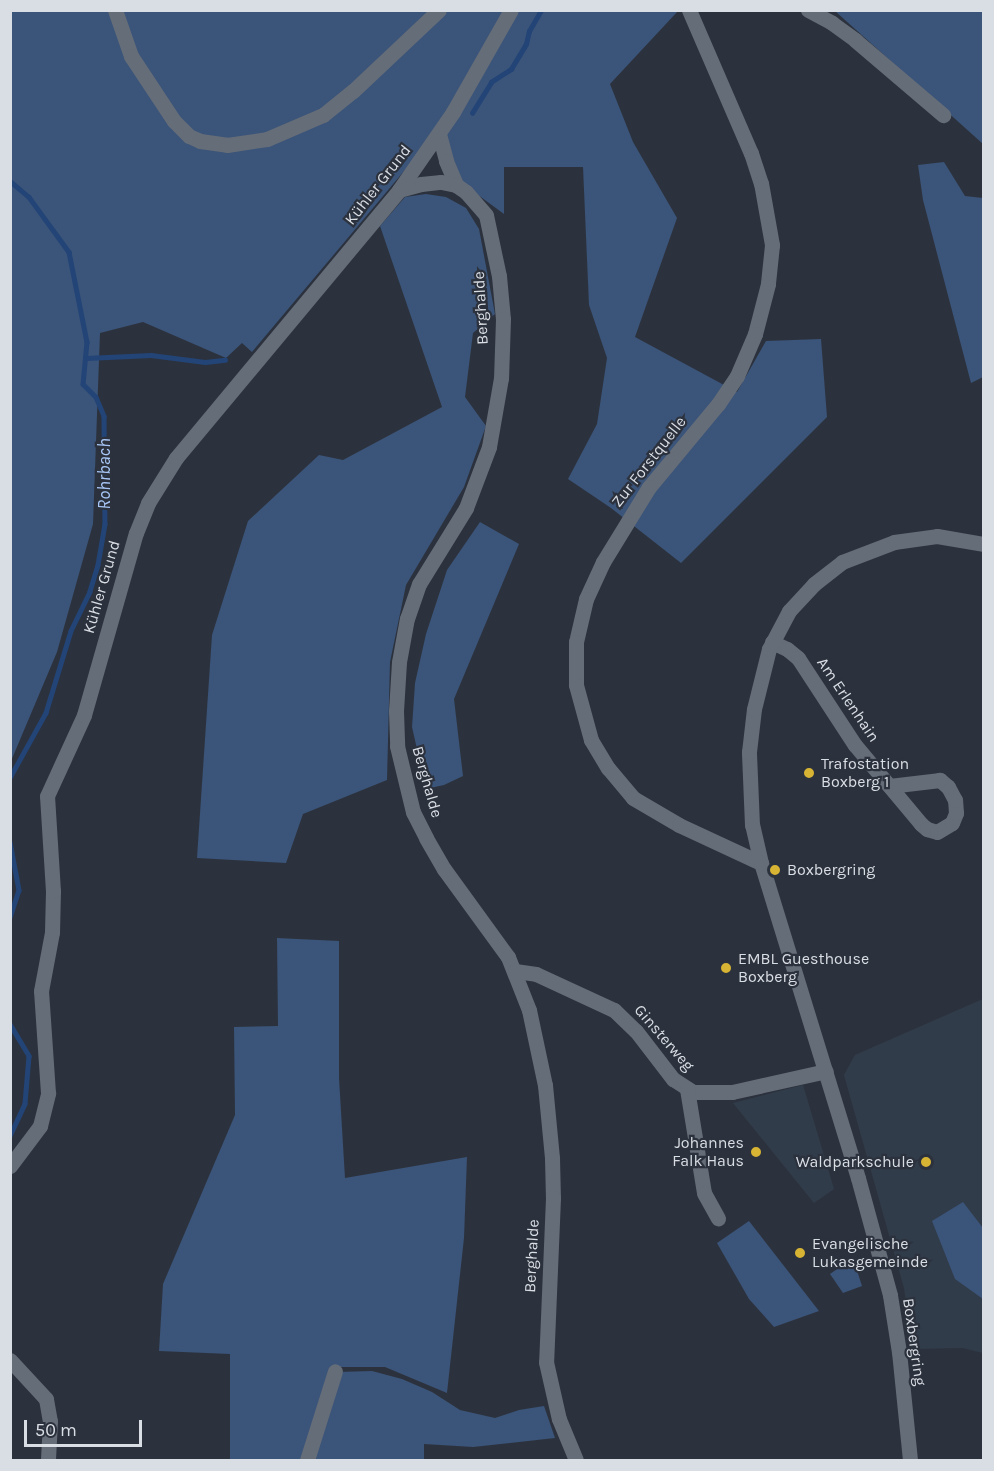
<!DOCTYPE html>
<html>
<head>
<meta charset="utf-8">
<style>
	body { margin:0 }
	#map { position:relative; width:994px; height:1471px; overflow:hidden; background:#2c323d; font-family:Karla,sans-serif }
	div>[style] { position:absolute }
	[style*='--x'] { left:calc(var(--x)*1px); top:calc(var(--y)*1px); width:calc(var(--w)*1px); rotate:calc(var(--a)*1deg) }
	.built>* { inset:0; background:#313c4b }
	.green>* { inset:0; background:#3b5479 }
	.stream>* { height:4.5px; margin:-2.25px; padding:0 2.25px; transform-origin:2.25px; border-radius:2.25px; background:#234477 }
	.minor>* { height:15px; margin:-7.5px; padding:0 7.5px; transform-origin:7.5px; border-radius:7.5px; background:#656d78 }
	.dots>* { width:16px; height:16px; translate:-50% -50%; box-sizing:border-box; border:3px solid #2c323d; border-radius:50% }
	span { translate:-50% -50%; white-space:nowrap; text-align:center; line-height:1.15; -webkit-text-stroke:4.5px #2c323d; paint-order:stroke }
	.street-label { font-size:16px; color:#d9dde4 }
	.poi-label { font-size:16px; color:#d9dde4 }
	.left { translate:0 -50%; text-align:left }
	.right { translate:-100% -50%; text-align:right }
	.water-label { font-size:18px; color:#a8c7f7; font-style:italic }
	.frame { position:absolute; inset:0; border:12px solid #d9dde4; pointer-events:none }
	.scale { position:absolute; left:24px; top:1420px; width:118px; height:27px; box-sizing:border-box; border:3px solid #d9dde4; border-top:0; padding-left:8px; font-size:18px; line-height:21px; white-space:nowrap; color:#d9dde4; -webkit-text-stroke:4px #2c323d; paint-order:stroke }
</style>
</head>
<body>
<div id="map">
	<div class="built">
		<i style="clip-path:polygon(983px 999px,983px 1353px,963px 1348px,913px 1349px,904px 1288px,844px 1075px,855px 1055px)"></i>
		<i style="clip-path:polygon(803px 1085px,834px 1189px,814px 1203px,733px 1103px)"></i>
	</div>
	<div class="green">
		<i style="clip-path:polygon(11px 11px,678px 11px,610px 84px,633px 142px,677px 218px,635px 337px,737px 392px,766px 341px,821px 339px,827px 417px,681px 563px,611px 508px,568px 479px,597px 424px,607px 358px,589px 305px,583px 167px,504px 167px,504px 214px,459px 181px,443px 135px,415px 158px,252px 352px,242px 343px,226px 358px,143px 322px,100px 333px,93px 524px,57px 652px,11px 761px)"></i>
		<i style="clip-path:polygon(835px 11px,983px 11px,983px 144px)"></i>
		<i style="clip-path:polygon(944px 162px,965px 196px,983px 198px,983px 377px,971px 383px,923px 200px,918px 165px)"></i>
		<i style="clip-path:polygon(426px 194px,446px 197px,466px 208px,479px 229px,495px 314px,473px 333px,465px 397px,486px 426px,464px 487px,406px 585px,390px 662px,387px 780px,303px 814px,286px 863px,197px 858px,212px 635px,248px 521px,319px 455px,343px 460px,442px 407px,380px 226px,405px 197px)"></i>
		<i style="clip-path:polygon(480px 522px,519px 544px,454px 699px,463px 776px,444px 785px,426px 789px,412px 727px,415px 683px,426px 634px,447px 570px)"></i>
		<i style="clip-path:polygon(277px 938px,339px 941px,339px 1078px,345px 1178px,467px 1157px,464px 1238px,447px 1393px,385px 1367px,334px 1367px,337px 1372px,372px 1371px,402px 1379px,432px 1392px,460px 1410px,495px 1418px,519px 1410px,544px 1406px,555px 1438px,473px 1447px,424px 1444px,424px 1460px,230px 1460px,230px 1354px,159px 1351px,163px 1284px,235px 1115px,234px 1027px,278px 1026px)"></i>
		<i style="clip-path:polygon(963px 1202px,983px 1228px,983px 1299px,955px 1279px,932px 1221px)"></i>
		<i style="clip-path:polygon(749px 1221px,819px 1311px,774px 1327px,749px 1299px,717px 1243px)"></i>
		<i style="clip-path:polygon(853px 1258px,862px 1286px,843px 1293px,830px 1274px)"></i>
	</div>
	<div class="stream">
		<i style="--x:472;--y:113;--w:36;--a:-58"></i>
		<i style="--x:491;--y:82;--w:24;--a:-33"></i>
		<i style="--x:511;--y:69;--w:29;--a:-59"></i>
		<i style="--x:526;--y:44;--w:13;--a:-77"></i>
		<i style="--x:529;--y:31;--w:24;--a:-60"></i>
		<i style="--x:10;--y:181;--w:25;--a:40"></i>
		<i style="--x:29;--y:197;--w:68;--a:54"></i>
		<i style="--x:69;--y:252;--w:92;--a:78.7"></i>
		<i style="--x:87;--y:342;--w:42;--a:95.4"></i>
		<i style="--x:83;--y:384;--w:18;--a:45"></i>
		<i style="--x:96;--y:397;--w:21;--a:67"></i>
		<i style="--x:104;--y:416;--w:108;--a:89.5"></i>
		<i style="--x:105;--y:524;--w:42;--a:99.7"></i>
		<i style="--x:98;--y:565;--w:28;--a:107"></i>
		<i style="--x:90;--y:592;--w:43;--a:116"></i>
		<i style="--x:71;--y:631;--w:86;--a:107"></i>
		<i style="--x:46;--y:713;--w:74;--a:119"></i>
		<i style="--x:86;--y:358;--w:65;--a:-2.6"></i>
		<i style="--x:151;--y:355;--w:54;--a:7.4"></i>
		<i style="--x:205;--y:362;--w:20;--a:-6"></i>
		<i style="--x:10;--y:842;--w:49;--a:79.4"></i>
		<i style="--x:19;--y:890;--w:29;--a:108"></i>
		<i style="--x:10;--y:1024;--w:37;--a:59"></i>
		<i style="--x:29;--y:1056;--w:48;--a:94.8"></i>
		<i style="--x:25;--y:1104;--w:35;--a:115"></i>
	</div>
	<div class="minor">
		<i style="--x:115;--y:10;--w:49;--a:70.8"></i>
		<i style="--x:131;--y:56;--w:78;--a:56.5"></i>
		<i style="--x:174;--y:121;--w:21;--a:45"></i>
		<i style="--x:189;--y:136;--w:12;--a:24"></i>
		<i style="--x:200;--y:141;--w:27;--a:8"></i>
		<i style="--x:227;--y:145;--w:40;--a:-8.5"></i>
		<i style="--x:267;--y:139;--w:61;--a:-23.2"></i>
		<i style="--x:323;--y:115;--w:38;--a:-39"></i>
		<i style="--x:353;--y:91;--w:118;--a:-43.3"></i>
		<i style="--x:689;--y:10;--w:156;--a:66.6"></i>
		<i style="--x:751;--y:153;--w:32;--a:72"></i>
		<i style="--x:761;--y:183;--w:63;--a:79.9"></i>
		<i style="--x:772;--y:245;--w:39;--a:96"></i>
		<i style="--x:768;--y:284;--w:52;--a:104.6"></i>
		<i style="--x:755;--y:334;--w:46;--a:113.2"></i>
		<i style="--x:737;--y:376;--w:34;--a:124"></i>
		<i style="--x:718;--y:404;--w:108;--a:129.7"></i>
		<i style="--x:649;--y:487;--w:88;--a:121.5"></i>
		<i style="--x:603;--y:562;--w:41;--a:114.7"></i>
		<i style="--x:586;--y:599;--w:44;--a:103.1"></i>
		<i style="--x:576;--y:642;--w:43;--a:90"></i>
		<i style="--x:576;--y:685;--w:57;--a:74.7"></i>
		<i style="--x:591;--y:740;--w:33;--a:59"></i>
		<i style="--x:608;--y:768;--w:39;--a:50"></i>
		<i style="--x:633;--y:798;--w:53;--a:30.4"></i>
		<i style="--x:679;--y:825;--w:90;--a:24.9"></i>
		<i style="--x:808;--y:10;--w:27;--a:28"></i>
		<i style="--x:832;--y:23;--w:29;--a:36"></i>
		<i style="--x:855;--y:40;--w:116;--a:40.4"></i>
		<i style="--x:439;--y:134;--w:28;--a:75"></i>
		<i style="--x:446;--y:161;--w:26;--a:67"></i>
		<i style="--x:399;--y:190;--w:23;--a:-15"></i>
		<i style="--x:421;--y:184;--w:20;--a:-6"></i>
		<i style="--x:441;--y:182;--w:15;--a:11"></i>
		<i style="--x:456;--y:185;--w:12;--a:35"></i>
		<i style="--x:466;--y:192;--w:30;--a:49"></i>
		<i style="--x:486;--y:215;--w:62;--a:78"></i>
		<i style="--x:499;--y:276;--w:43;--a:84.7"></i>
		<i style="--x:503;--y:319;--w:59;--a:91.9"></i>
		<i style="--x:501;--y:378;--w:70;--a:99.9"></i>
		<i style="--x:489;--y:447;--w:65;--a:110.7"></i>
		<i style="--x:466;--y:508;--w:89;--a:121.7"></i>
		<i style="--x:419;--y:584;--w:36;--a:109"></i>
		<i style="--x:407;--y:618;--w:45;--a:100.3"></i>
		<i style="--x:399;--y:662;--w:49;--a:93.5"></i>
		<i style="--x:396;--y:711;--w:35;--a:88"></i>
		<i style="--x:397;--y:746;--w:68;--a:76.4"></i>
		<i style="--x:413;--y:812;--w:29;--a:63"></i>
		<i style="--x:426;--y:838;--w:36;--a:60"></i>
		<i style="--x:444;--y:869;--w:109;--a:54"></i>
		<i style="--x:508;--y:957;--w:57;--a:68.4"></i>
		<i style="--x:529;--y:1010;--w:77;--a:78"></i>
		<i style="--x:545;--y:1085;--w:73;--a:84.5"></i>
		<i style="--x:552;--y:1158;--w:40;--a:88.6"></i>
		<i style="--x:553;--y:1198;--w:164;--a:92.4"></i>
		<i style="--x:546;--y:1362;--w:58;--a:77.2"></i>
		<i style="--x:559;--y:1419;--w:44;--a:67.5"></i>
		<i style="--x:772;--y:642;--w:17;--a:25"></i>
		<i style="--x:787;--y:649;--w:14;--a:39"></i>
		<i style="--x:798;--y:658;--w:104;--a:56.8"></i>
		<i style="--x:855;--y:745;--w:103;--a:50.1"></i>
		<i style="--x:921;--y:824;--w:8;--a:40"></i>
		<i style="--x:927;--y:829;--w:10;--a:17"></i>
		<i style="--x:937;--y:832;--w:17;--a:-31"></i>
		<i style="--x:952;--y:823;--w:11;--a:-68"></i>
		<i style="--x:956;--y:813;--w:13;--a:-94"></i>
		<i style="--x:955;--y:800;--w:15;--a:-118"></i>
		<i style="--x:948;--y:787;--w:11;--a:-139"></i>
		<i style="--x:940;--y:780;--w:51;--a:173.3"></i>
		<i style="--x:515;--y:971;--w:21;--a:8"></i>
		<i style="--x:536;--y:974;--w:86;--a:24.8"></i>
		<i style="--x:614;--y:1010;--w:30;--a:44"></i>
		<i style="--x:636;--y:1031;--w:61;--a:52.4"></i>
		<i style="--x:673;--y:1079;--w:24;--a:33"></i>
		<i style="--x:693;--y:1092;--w:39;--a:0"></i>
		<i style="--x:732;--y:1092;--w:96;--a:-12.6"></i>
		<i style="--x:687;--y:1089;--w:105;--a:80.7"></i>
		<i style="--x:704;--y:1193;--w:29;--a:61"></i>
		<i style="--x:10;--y:1166;--w:50;--a:-53.1"></i>
		<i style="--x:40;--y:1126;--w:34;--a:-76"></i>
		<i style="--x:48;--y:1093;--w:102;--a:-93.9"></i>
		<i style="--x:41;--y:991;--w:60;--a:-79.4"></i>
		<i style="--x:52;--y:932;--w:41;--a:-88.6"></i>
		<i style="--x:53;--y:891;--w:95;--a:-93.6"></i>
		<i style="--x:47;--y:796;--w:89;--a:-65.4"></i>
		<i style="--x:84;--y:715;--w:189;--a:-74.1"></i>
		<i style="--x:136;--y:533;--w:32;--a:-68"></i>
		<i style="--x:148;--y:503;--w:53;--a:-58.1"></i>
		<i style="--x:176;--y:458;--w:349;--a:-50.2"></i>
		<i style="--x:399;--y:190;--w:95;--a:-55.3"></i>
		<i style="--x:453;--y:112;--w:117;--a:-60.4"></i>
		<i style="--x:10;--y:1360;--w:53;--a:47.3"></i>
		<i style="--x:46;--y:1399;--w:22;--a:80"></i>
		<i style="--x:50;--y:1421;--w:39;--a:93"></i>
		<i style="--x:307;--y:1460;--w:93;--a:-72.5"></i>
		<i style="--x:910;--y:1460;--w:109;--a:-95.8"></i>
		<i style="--x:899;--y:1352;--w:58;--a:-99"></i>
		<i style="--x:890;--y:1295;--w:121;--a:-105.3"></i>
		<i style="--x:858;--y:1178;--w:330;--a:-107.1"></i>
		<i style="--x:761;--y:863;--w:39;--a:-103"></i>
		<i style="--x:752;--y:825;--w:73;--a:-92.4"></i>
		<i style="--x:749;--y:752;--w:43;--a:-83.4"></i>
		<i style="--x:754;--y:709;--w:62;--a:-76"></i>
		<i style="--x:769;--y:649;--w:43;--a:-62.2"></i>
		<i style="--x:789;--y:611;--w:37;--a:-47"></i>
		<i style="--x:814;--y:584;--w:36;--a:-38"></i>
		<i style="--x:842;--y:562;--w:56;--a:-21"></i>
		<i style="--x:894;--y:542;--w:43;--a:-7.9"></i>
		<i style="--x:937;--y:536;--w:48;--a:9.7"></i>
	</div>
	<div class="dots">
		<i style="left:809px;top:773px;background:#d8b434"></i>
		<i style="left:775px;top:870px;background:#d8b434"></i>
		<i style="left:726px;top:968px;background:#d8b434"></i>
		<i style="left:756px;top:1152px;background:#d8b434"></i>
		<i style="left:926px;top:1162px;background:#d8b434"></i>
		<i style="left:800px;top:1253px;background:#d8b434"></i>
	</div>
	<div class="street-label">
		<span style="left:378px;top:185px;rotate:-52deg">Kühler Grund</span>
		<span style="left:481px;top:308px;rotate:-93deg">Berghalde</span>
		<span style="left:649px;top:462px;rotate:-52deg">Zur Forstquelle</span>
		<span style="left:102px;top:587px;rotate:-74deg">Kühler Grund</span>
		<span style="left:848px;top:700px;rotate:56deg">Am Erlenhain</span>
		<span style="left:427px;top:782px;rotate:74deg">Berghalde</span>
		<span style="left:664px;top:1038px;rotate:49deg">Ginsterweg</span>
		<span style="left:532px;top:1256px;rotate:-87deg">Berghalde</span>
		<span style="left:914px;top:1342px;rotate:82deg">Boxbergring</span>
	</div>
	<div class="poi-label">
		<span class="left" style="left:821px;top:773px">Trafostation<br>Boxberg 1</span>
		<span class="left" style="left:787px;top:870px">Boxbergring</span>
		<span class="left" style="left:738px;top:968px">EMBL Guesthouse<br>Boxberg</span>
		<span class="right" style="left:744px;top:1152px">Johannes<br>Falk Haus</span>
		<span class="right" style="left:914px;top:1162px">Waldparkschule</span>
		<span class="left" style="left:812px;top:1253px">Evangelische<br>Lukasgemeinde</span>
	</div>
	<div class="water-label">
		<span style="left:104px;top:474px;rotate:-90deg">Rohrbach</span>
	</div>
	<div class="frame"></div>
	<div class="scale">50 m</div>
</div>
</body>
</html>
